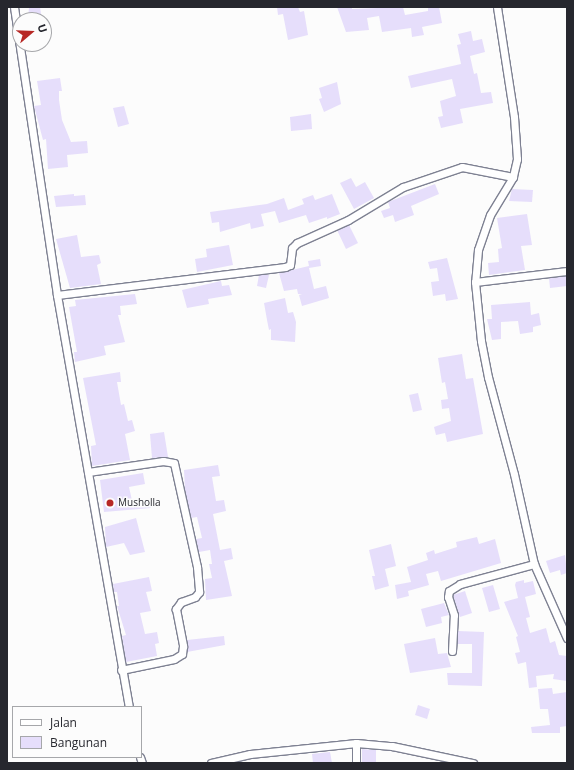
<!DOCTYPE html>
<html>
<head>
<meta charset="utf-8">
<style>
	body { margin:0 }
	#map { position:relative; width:574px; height:770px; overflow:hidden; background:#fcfcfc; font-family:"Open Sans",sans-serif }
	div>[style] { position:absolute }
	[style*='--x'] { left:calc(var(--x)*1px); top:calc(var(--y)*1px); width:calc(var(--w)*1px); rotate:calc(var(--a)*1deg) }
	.building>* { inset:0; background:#e6defb }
	.roads { filter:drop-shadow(1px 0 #7e8192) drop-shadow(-1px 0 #7e8192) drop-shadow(0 1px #7e8192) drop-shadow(0 -1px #7e8192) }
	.minor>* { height:7px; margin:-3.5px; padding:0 3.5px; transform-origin:3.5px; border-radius:3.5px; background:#fff }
	.dots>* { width:11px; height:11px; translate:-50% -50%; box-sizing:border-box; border:2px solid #fcfcfc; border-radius:50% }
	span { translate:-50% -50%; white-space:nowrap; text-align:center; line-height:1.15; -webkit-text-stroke:3px #fcfcfc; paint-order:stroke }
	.poi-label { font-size:10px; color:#26272e }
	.left { translate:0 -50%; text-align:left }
	.frame { position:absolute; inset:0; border:8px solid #26272e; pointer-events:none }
	.legend { position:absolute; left:12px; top:706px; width:130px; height:52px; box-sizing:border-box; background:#fcfcfc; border:1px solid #a6a7aa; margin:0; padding:5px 7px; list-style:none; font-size:12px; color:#26272e }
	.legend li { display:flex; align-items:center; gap:8px; height:20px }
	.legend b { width:20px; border:1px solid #a6a7aa }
	.north { position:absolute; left:12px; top:12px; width:40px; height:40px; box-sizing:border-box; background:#fcfcfc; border:1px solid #a6a7aa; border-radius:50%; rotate:71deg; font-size:11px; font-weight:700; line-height:16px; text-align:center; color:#26272e }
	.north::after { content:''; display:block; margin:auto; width:14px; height:18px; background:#b72825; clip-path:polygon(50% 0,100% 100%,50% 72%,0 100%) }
</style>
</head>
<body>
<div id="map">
	<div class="building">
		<i style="clip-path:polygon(29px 7px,40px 7px,42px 20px,28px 20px)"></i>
		<i style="clip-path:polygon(277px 7px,298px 7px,300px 12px,304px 11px,308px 35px,288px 40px,283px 14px,278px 15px)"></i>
		<i style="clip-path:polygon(337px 7px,352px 7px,352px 9px,403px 7px,405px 15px,428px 11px,428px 7px,439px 7px,442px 23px,422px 27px,424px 35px,412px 37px,411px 28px,382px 32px,379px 16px,367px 18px,369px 30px,346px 32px)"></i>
		<i style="clip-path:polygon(471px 31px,473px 41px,482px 39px,485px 52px,470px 56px,474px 74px,477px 73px,481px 93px,491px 92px,493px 103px,460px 109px,463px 123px,441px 128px,438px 117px,443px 116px,440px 101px,456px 96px,452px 79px,411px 88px,408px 76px,461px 64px,457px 45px,461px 44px,458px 34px)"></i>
		<i style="clip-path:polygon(60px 78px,62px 91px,59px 91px,59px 100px,62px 120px,71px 142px,87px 141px,88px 153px,67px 155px,68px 167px,48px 169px,46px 139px,43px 140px,34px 106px,41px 105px,37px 81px)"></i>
		<i style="clip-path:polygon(337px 82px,341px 104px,324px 112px,319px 99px,322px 98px,319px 88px)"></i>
		<i style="clip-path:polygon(124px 106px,129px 124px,118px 127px,113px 108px)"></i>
		<i style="clip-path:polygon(311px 114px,312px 129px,291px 131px,290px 117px)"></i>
		<i style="clip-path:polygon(351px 178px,356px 187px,365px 182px,374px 198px,354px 209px,340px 183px)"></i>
		<i style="clip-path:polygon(435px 184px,439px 194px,411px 206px,414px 215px,395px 222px,393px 215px,384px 218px,381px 211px,390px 208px,388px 202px)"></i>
		<i style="clip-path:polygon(512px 189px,533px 190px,532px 202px,509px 201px)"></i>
		<i style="clip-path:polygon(74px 194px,74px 196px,85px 195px,86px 205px,56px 207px,54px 196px)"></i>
		<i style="clip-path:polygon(332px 194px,340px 214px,327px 219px,327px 217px,309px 223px,306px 215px,279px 223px,275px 211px,261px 214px,264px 226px,251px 229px,250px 223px,220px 232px,219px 222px,212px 223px,210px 212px,267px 204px,284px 198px,288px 210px,304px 204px,302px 199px,313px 195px,315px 200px)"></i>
		<i style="clip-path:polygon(527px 214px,532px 245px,521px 246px,525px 270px,489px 275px,488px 263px,499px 262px,498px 249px,502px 248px,497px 218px)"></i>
		<i style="clip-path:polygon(349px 225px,358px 243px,346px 249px,337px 230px)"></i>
		<i style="clip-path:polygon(77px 235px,81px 257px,99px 255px,101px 263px,97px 265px,101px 284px,70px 288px,56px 239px)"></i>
		<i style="clip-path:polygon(229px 245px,233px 265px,197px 272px,195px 259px,207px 257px,206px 249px)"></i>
		<i style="clip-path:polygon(447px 258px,458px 299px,446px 301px,445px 294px,433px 296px,431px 282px,439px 281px,437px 268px,430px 269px,428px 262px)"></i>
		<i style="clip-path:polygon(320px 259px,321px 266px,309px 268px,314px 289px,326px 286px,329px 298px,302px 306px,299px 295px,302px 294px,298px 294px,297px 289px,284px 291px,279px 273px,309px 266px,308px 261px)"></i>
		<i style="clip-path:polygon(259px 275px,269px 275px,266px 288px,257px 286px)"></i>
		<i style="clip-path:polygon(566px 276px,567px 286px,550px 288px,549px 278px)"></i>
		<i style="clip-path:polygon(221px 281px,222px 286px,229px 285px,232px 295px,208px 299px,209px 304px,187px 308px,182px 290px)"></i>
		<i style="clip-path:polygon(135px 294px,137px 304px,120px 306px,121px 315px,118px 315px,125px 342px,104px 346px,106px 355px,75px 362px,74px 352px,77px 352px,69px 307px,76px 306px,75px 300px)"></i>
		<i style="clip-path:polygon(285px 298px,288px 313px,293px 312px,296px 322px,295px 342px,271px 340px,271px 329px,269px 330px,267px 320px,264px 303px)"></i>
		<i style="clip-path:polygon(530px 302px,531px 315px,539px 313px,541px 325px,533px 327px,533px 332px,520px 334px,518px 321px,501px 322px,501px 339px,492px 340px,487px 319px,492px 319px,491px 305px)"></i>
		<i style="clip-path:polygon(462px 354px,466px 379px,473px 378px,483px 434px,447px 442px,445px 433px,436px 435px,434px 427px,451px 421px,449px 408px,442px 409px,441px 400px,448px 399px,445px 382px,442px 383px,438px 358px)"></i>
		<i style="clip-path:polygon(120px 372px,121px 382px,117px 382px,121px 405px,124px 404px,128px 421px,132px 420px,135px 431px,125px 434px,130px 460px,92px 466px,91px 446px,96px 445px,83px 378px)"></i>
		<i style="clip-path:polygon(418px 393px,422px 410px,413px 412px,409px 395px)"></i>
		<i style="clip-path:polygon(164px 432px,168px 457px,152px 458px,150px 434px)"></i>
		<i style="clip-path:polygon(218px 465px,220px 476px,212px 477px,216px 501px,224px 500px,226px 511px,213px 514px,220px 550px,231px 548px,233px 559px,224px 561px,232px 596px,206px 600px,205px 579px,212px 578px,209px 564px,212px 564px,210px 550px,199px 552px,196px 539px,202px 538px,197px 517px,191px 518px,185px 490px,184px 470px)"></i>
		<i style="clip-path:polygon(143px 473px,145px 484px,129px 487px,133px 505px,149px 501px,151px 508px,104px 512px,100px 480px)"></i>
		<i style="clip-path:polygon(136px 518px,145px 552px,130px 555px,124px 543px,106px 547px,105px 527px)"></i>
		<i style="clip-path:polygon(477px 537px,479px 544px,495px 539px,501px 563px,441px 581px,438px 571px,426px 574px,429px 585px,408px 591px,409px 596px,397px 599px,395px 585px,411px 582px,407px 567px,428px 560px,426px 553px,434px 550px,435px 554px,457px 547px,456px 542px)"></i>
		<i style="clip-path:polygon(391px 544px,396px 566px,385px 569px,389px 586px,375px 590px,372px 576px,375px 576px,369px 550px)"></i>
		<i style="clip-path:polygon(565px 555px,567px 573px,561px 575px,560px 570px,550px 573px,546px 561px)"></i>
		<i style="clip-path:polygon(149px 577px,152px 591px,146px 592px,151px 611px,140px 613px,145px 634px,157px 632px,159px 643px,155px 644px,157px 656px,126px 662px,122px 636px,126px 635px,117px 606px,119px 606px,117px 592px,114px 592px,113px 584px)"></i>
		<i style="clip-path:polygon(524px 580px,524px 583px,533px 581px,536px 594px,525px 597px,530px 617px,526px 618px,530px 633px,546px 628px,550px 643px,555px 641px,559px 655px,567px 656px,567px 681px,553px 679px,554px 674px,536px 676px,537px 687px,529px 688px,526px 662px,518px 664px,515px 653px,520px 652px,516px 637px,518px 636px,504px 602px,518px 598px,515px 585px,516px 582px)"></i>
		<i style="clip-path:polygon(493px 585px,500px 609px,489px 612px,482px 588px)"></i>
		<i style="clip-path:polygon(465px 591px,472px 613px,460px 617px,453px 595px)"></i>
		<i style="clip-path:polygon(444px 603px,449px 615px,441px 617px,442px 623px,426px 627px,421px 609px)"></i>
		<i style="clip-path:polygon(458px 631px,484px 632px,482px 686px,448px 685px,447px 673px,472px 673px,472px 644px,457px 644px)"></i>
		<i style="clip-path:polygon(224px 636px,225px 645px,187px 652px,187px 640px)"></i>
		<i style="clip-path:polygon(435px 638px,438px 654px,447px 653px,451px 667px,410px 673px,404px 644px)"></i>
		<i style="clip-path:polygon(552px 688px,553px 694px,567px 692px,567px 726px,560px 727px,560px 733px,532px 733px,531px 727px,550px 725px,548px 709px,540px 709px,538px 689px)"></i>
		<i style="clip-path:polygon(418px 705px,430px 709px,427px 719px,415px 715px)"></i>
		<i style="clip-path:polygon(362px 749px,376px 750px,376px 763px,362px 763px)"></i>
		<i style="clip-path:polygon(330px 752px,332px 763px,313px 763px,312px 754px)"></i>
	</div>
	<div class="roads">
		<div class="minor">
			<i style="--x:14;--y:7;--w:291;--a:81.5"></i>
			<i style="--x:57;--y:295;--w:418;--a:80.1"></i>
			<i style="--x:497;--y:7;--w:111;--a:81.2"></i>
			<i style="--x:514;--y:117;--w:42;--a:85.9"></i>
			<i style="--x:517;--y:159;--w:18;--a:103"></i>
			<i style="--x:513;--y:177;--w:44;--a:121.2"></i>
			<i style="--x:490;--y:215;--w:37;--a:109"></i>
			<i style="--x:478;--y:250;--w:32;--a:95"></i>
			<i style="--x:475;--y:282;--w:59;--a:84.2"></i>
			<i style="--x:481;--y:341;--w:37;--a:79"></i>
			<i style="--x:488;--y:377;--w:100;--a:75"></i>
			<i style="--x:514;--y:474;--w:92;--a:77.5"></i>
			<i style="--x:534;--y:564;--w:81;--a:66"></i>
			<i style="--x:475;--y:282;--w:93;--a:-6.8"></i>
			<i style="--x:57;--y:295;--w:230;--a:-7"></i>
			<i style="--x:285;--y:267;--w:5;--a:-22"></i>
			<i style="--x:290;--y:265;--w:17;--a:-83"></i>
			<i style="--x:292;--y:248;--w:7;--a:-45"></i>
			<i style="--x:297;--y:243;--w:56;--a:-24.3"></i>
			<i style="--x:348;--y:220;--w:64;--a:-31"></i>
			<i style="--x:403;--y:187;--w:62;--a:-18.7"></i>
			<i style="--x:462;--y:167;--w:52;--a:11.1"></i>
			<i style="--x:88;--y:472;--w:76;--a:-8.3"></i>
			<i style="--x:163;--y:461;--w:11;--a:10"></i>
			<i style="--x:174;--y:463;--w:107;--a:77.5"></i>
			<i style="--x:197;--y:567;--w:25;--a:85"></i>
			<i style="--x:199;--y:592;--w:6;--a:129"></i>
			<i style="--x:195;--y:597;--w:15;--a:160"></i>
			<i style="--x:181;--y:602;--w:9;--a:126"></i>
			<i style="--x:176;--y:609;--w:38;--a:79"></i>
			<i style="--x:183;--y:646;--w:8;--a:97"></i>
			<i style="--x:182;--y:654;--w:9;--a:148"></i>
			<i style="--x:174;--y:659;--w:54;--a:168.3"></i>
			<i style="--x:452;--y:651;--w:36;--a:-87"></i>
			<i style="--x:454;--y:615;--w:19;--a:-108"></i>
			<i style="--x:448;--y:597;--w:6;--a:-81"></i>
			<i style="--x:449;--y:591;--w:13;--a:-32"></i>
			<i style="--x:460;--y:584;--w:77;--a:-15.1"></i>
			<i style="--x:356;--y:743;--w:20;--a:90"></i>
			<i style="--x:140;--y:757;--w:6;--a:72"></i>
			<i style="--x:211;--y:763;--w:40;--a:-13"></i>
			<i style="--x:250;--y:754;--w:107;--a:-5.9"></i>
			<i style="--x:356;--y:743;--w:36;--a:5"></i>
			<i style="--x:392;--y:746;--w:83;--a:11.9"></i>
		</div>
	</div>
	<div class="dots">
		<i style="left:110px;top:503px;background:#b72825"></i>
	</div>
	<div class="poi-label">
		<span class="left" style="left:118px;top:503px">Musholla</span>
	</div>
	<div class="frame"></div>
	<ul class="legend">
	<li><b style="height:5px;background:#fff"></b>Jalan</li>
	<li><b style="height:11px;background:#e6defb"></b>Bangunan</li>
	</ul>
	<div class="north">U</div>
</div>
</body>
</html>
